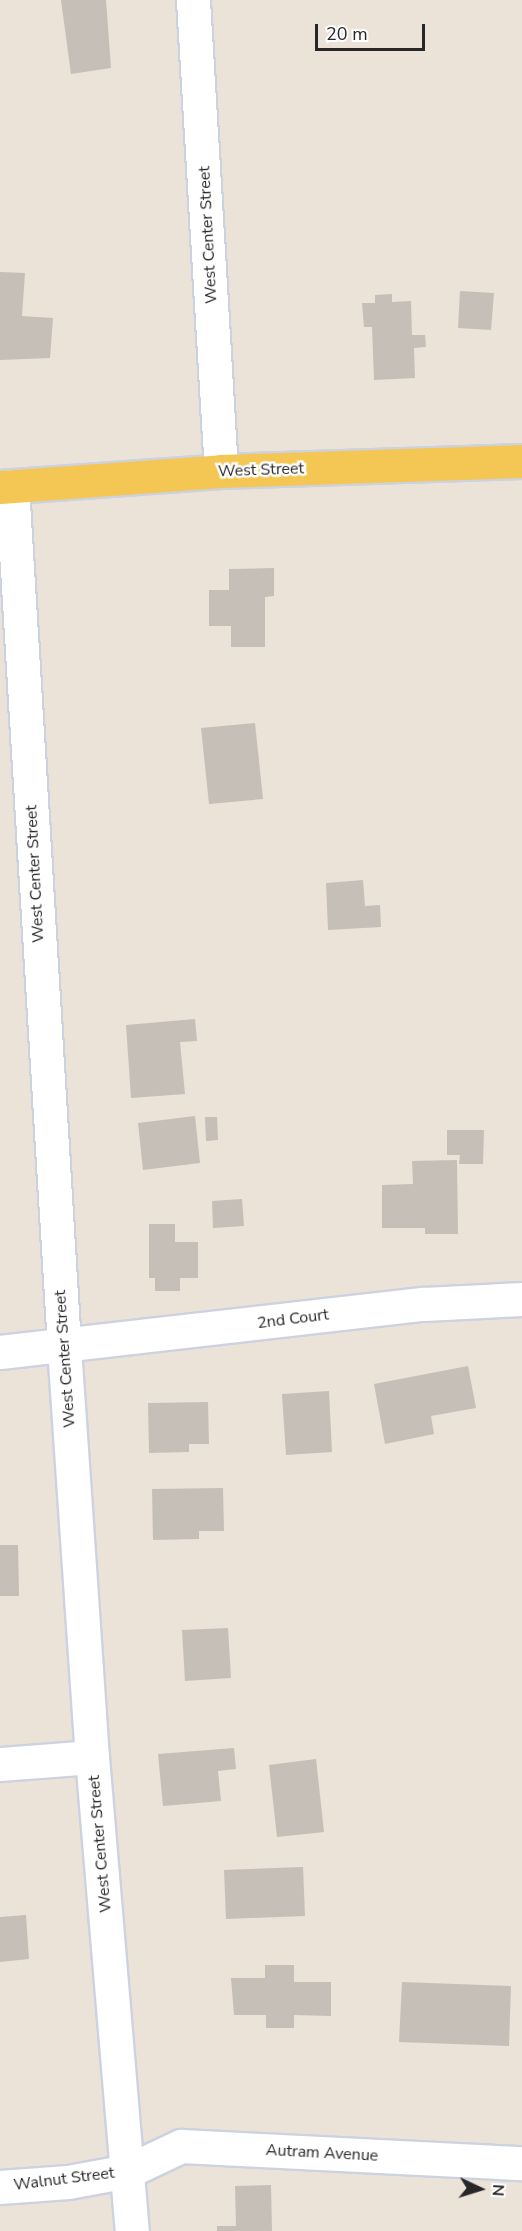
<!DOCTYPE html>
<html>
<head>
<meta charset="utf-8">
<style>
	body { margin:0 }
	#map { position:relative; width:522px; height:2231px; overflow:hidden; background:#ebe2d8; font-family:"Nunito Sans",sans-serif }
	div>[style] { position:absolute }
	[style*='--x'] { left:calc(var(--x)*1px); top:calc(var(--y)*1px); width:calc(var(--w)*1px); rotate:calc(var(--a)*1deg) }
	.building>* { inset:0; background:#c6bfb8 }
	.roads { filter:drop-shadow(2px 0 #cdd2e1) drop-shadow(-2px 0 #cdd2e1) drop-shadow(0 2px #cdd2e1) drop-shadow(0 -2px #cdd2e1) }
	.minor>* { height:33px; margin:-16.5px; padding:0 16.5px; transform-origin:16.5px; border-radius:16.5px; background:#fff }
	.major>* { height:33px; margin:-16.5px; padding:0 16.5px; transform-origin:16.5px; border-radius:16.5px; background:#f4c754 }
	span { translate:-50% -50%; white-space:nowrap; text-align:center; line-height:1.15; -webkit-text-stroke:5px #fff; paint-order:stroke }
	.street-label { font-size:16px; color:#272727 }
	.north { position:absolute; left:450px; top:2159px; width:60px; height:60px; -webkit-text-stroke:4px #fff; paint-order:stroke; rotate:94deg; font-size:16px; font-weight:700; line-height:24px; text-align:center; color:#272727 }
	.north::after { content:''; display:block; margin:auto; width:21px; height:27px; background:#272727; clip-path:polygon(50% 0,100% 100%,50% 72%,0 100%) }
	.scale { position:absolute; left:315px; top:24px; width:110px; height:27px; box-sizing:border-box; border:3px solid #272727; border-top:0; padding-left:8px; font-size:18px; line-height:21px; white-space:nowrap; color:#272727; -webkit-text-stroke:4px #fff; paint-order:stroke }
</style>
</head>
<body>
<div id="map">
	<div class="building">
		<i style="clip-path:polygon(61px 0,106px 0,111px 68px,71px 74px)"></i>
		<i style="clip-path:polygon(0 272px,25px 273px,22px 316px,53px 318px,50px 358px,0 360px)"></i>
		<i style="clip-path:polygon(460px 291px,494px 293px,491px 330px,458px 328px)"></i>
		<i style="clip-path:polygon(392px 294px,392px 302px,411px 301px,412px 335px,425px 335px,426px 347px,414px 348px,415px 378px,374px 380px,372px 327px,364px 327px,362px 303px,375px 303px,375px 295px)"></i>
		<i style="clip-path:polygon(274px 568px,274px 596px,265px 597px,265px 647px,231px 647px,231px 626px,209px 626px,209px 590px,229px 590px,229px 569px)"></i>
		<i style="clip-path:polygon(255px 723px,263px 799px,209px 804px,201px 728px)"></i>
		<i style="clip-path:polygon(363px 880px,365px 906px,380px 905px,381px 927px,328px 930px,326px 883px)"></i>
		<i style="clip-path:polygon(195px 1019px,197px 1041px,180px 1042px,185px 1094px,131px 1098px,126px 1025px)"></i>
		<i style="clip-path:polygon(195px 1116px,200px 1163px,143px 1170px,138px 1123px)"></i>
		<i style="clip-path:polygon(205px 1117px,217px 1117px,218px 1140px,206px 1141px)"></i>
		<i style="clip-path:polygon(447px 1130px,484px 1130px,483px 1164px,459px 1164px,460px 1155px,447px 1155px)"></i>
		<i style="clip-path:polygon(457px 1160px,458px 1234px,425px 1234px,425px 1228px,382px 1228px,382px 1185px,413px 1184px,412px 1161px)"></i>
		<i style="clip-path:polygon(242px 1199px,244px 1226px,213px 1228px,212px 1201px)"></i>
		<i style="clip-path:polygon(149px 1224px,175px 1224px,175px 1242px,198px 1242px,198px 1278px,180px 1278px,180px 1291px,155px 1291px,155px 1278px,149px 1278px)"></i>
		<i style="clip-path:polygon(468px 1366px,476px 1408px,431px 1416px,434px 1434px,385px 1444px,374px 1384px)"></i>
		<i style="clip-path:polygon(329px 1391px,332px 1452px,286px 1455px,282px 1394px)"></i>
		<i style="clip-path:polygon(208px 1402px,209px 1444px,189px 1444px,189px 1452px,149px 1453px,148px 1403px)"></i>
		<i style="clip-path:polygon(223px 1488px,224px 1531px,199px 1531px,199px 1539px,153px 1540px,152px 1489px)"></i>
		<i style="clip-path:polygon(0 1545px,18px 1545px,19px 1596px,0 1596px)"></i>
		<i style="clip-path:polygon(228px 1628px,231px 1678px,185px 1681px,182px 1630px)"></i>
		<i style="clip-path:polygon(234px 1748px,236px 1769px,218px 1771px,221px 1801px,163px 1806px,158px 1754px)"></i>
		<i style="clip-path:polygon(316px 1759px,324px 1832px,277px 1837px,269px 1765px)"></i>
		<i style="clip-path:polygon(303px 1867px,305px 1916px,226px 1919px,224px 1870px)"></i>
		<i style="clip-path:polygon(26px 1915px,29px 1959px,0 1962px,0 1917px)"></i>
		<i style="clip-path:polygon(265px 1965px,294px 1965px,294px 1982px,331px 1982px,331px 2016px,294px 2015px,294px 2028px,266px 2028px,266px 2015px,234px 2015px,231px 1978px,265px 1978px)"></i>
		<i style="clip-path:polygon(402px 1982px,511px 1986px,509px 2046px,399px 2042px)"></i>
		<i style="clip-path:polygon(271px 2185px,272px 2231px,217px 2231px,217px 2226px,236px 2226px,235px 2186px)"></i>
	</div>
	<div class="roads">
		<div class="minor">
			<i style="--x:193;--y:0;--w:472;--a:86.6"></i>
			<i style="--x:12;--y:486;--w:863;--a:86.54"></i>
			<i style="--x:64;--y:1347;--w:411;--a:86.1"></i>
			<i style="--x:92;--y:1757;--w:476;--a:85.2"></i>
			<i style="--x:0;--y:1352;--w:427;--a:-6.5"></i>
			<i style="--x:424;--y:1304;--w:98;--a:-2.9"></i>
			<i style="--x:0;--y:1764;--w:92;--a:-4.4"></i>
			<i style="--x:0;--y:2187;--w:68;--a:-4.2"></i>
			<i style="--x:68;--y:2182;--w:61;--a:-10.4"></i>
			<i style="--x:128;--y:2171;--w:59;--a:-25.3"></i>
			<i style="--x:181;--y:2146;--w:341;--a:2.9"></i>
		</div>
		<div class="major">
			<i style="--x:0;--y:487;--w:222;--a:-4.1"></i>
			<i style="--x:221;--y:471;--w:301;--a:-1.9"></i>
		</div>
	</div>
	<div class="street-label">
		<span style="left:208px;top:235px;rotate:-93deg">West Center Street</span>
		<span style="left:261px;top:470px;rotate:-2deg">West Street</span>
		<span style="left:35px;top:874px;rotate:-93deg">West Center Street</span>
		<span style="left:293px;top:1319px;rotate:-7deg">2nd Court</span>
		<span style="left:65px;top:1359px;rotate:-94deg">West Center Street</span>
		<span style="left:100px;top:1844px;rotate:-95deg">West Center Street</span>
		<span style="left:322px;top:2153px;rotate:3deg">Autram Avenue</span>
		<span style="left:64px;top:2179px;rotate:-7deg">Walnut Street</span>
	</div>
	<div class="north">N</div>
	<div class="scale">20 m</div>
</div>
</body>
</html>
